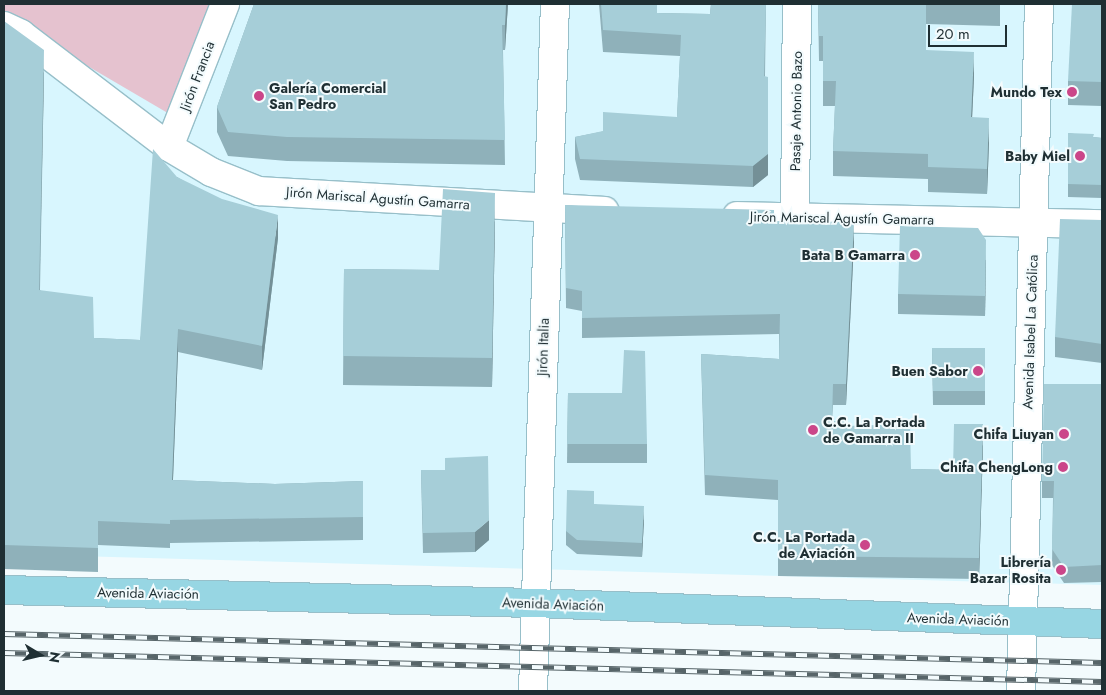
<!DOCTYPE html>
<html>
<head>
<meta charset="utf-8">
<style>
	body { margin:0 }
	#map { position:relative; width:1106px; height:695px; overflow:hidden; background:#f3fbfd; font-family:Jost,sans-serif }
	div>[style] { position:absolute }
	[style*='--x'] { left:calc(var(--x)*1px); top:calc(var(--y)*1px); width:calc(var(--w)*1px); rotate:calc(var(--a)*1deg) }
	.built>* { inset:0; background:#d8f6fe }
	.green>* { inset:0; background:#e5c2cf }
	.roads { filter:drop-shadow(1px 0 #97bfc9) drop-shadow(-1px 0 #97bfc9) drop-shadow(0 1px #97bfc9) drop-shadow(0 -1px #97bfc9) }
	.street>* { height:28px; margin:-14px; padding:0 14px; transform-origin:14px; border-radius:14px; background:#fff }
	.primary>* { height:28px; margin:-14px; padding:0 14px; transform-origin:14px; border-radius:14px; background:#97d6e3 }
	.rail>* { height:5.5px; margin-top:-2.75px; transform-origin:0; background:repeating-linear-gradient(90deg,#f3fbfd 0 11px,#576569 0 22px); box-sizing:border-box; border-block:1px solid #576569 }
	.wall>* { inset:0; background:#8fb1ba }
	.shaded-wall>* { inset:0; background:#749097 }
	.building>* { inset:0; background:#a6ced8 }
	.dots>* { width:14px; height:14px; translate:-50% -50%; box-sizing:border-box; border:2px solid #f3fbfd; border-radius:50% }
	span { translate:-50% -50%; white-space:nowrap; text-align:center; line-height:1.15; -webkit-text-stroke:4px #f3fbfd; paint-order:stroke }
	.street-label { font-size:14px; color:#1f2f33 }
	.poi-label { font-size:14px; color:#1f2f33; font-weight:700 }
	.left { translate:0 -50%; text-align:left }
	.right { translate:-100% -50%; text-align:right }
	.frame { position:absolute; inset:0; border:5px solid #1f2f33; pointer-events:none }
	.north { position:absolute; left:15px; top:630px; width:50px; height:50px; -webkit-text-stroke:4px #f3fbfd; paint-order:stroke; rotate:99deg; font-size:14px; font-weight:700; line-height:20px; text-align:center; color:#1f2f33 }
	.north::after { content:''; display:block; margin:auto; width:18px; height:22px; background:#1f2f33; clip-path:polygon(50% 0,100% 100%,50% 72%,0 100%) }
	.scale { position:absolute; left:928px; top:25px; width:79px; height:22px; box-sizing:border-box; border:2px solid #1f2f33; border-top:0; padding-left:6px; font-size:15px; line-height:18px; white-space:nowrap; color:#1f2f33; -webkit-text-stroke:4px #f3fbfd; paint-order:stroke }
</style>
</head>
<body>
<div id="map">
	<div class="built">
		<i style="clip-path:polygon(4px 4px,1102px 4px,1102px 585px,4px 554px)"></i>
	</div>
	<div class="green">
		<i style="clip-path:polygon(4px 4px,216px 4px,174px 110px,166px 112px,4px 17px)"></i>
	</div>
	<div class="roads">
		<div class="street">
			<i style="--x:4;--y:26;--w:19;--a:25"></i>
			<i style="--x:21;--y:34;--w:186;--a:37.4"></i>
			<i style="--x:169;--y:147;--w:49;--a:30.8"></i>
			<i style="--x:211;--y:172;--w:52;--a:21.6"></i>
			<i style="--x:259;--y:191;--w:346;--a:3.3"></i>
			<i style="--x:169;--y:147;--w:154;--a:-68.6"></i>
			<i style="--x:737;--y:216;--w:365;--a:1.3"></i>
			<i style="--x:795;--y:218;--w:214;--a:-89.5"></i>
			<i style="--x:533;--y:691;--w:687;--a:-88.17"></i>
			<i style="--x:1021;--y:691;--w:687;--a:-88.5"></i>
		</div>
		<div class="primary">
			<i style="--x:4;--y:590;--w:529;--a:1.41"></i>
			<i style="--x:533;--y:603;--w:569;--a:2.11"></i>
		</div>
	</div>
	<div class="rail">
		<i style="--x:4;--y:634;--w:1098;--a:1.51"></i>
		<i style="--x:4;--y:653;--w:1098;--a:1.51"></i>
	</div>
	<div class="wall">
		<i style="clip-path:polygon(254px 4px,508px 4px,505px 50px,503px 50px,505px 165px,287px 161px,228px 156px,217px 132px,217px 107px)"></i>
		<i style="clip-path:polygon(599px 4px,657px 4px,657px 13px,710px 14px,711px 4px,766px 4px,765px 76px,768px 175px,753px 187px,580px 180px,575px 159px,575px 137px,677px 117px,680px 56px,603px 52px)"></i>
		<i style="clip-path:polygon(818px 4px,1000px 4px,1000px 26px,926px 24px,926px 50px,974px 77px,972px 117px,989px 143px,987px 194px,928px 192px,928px 179px,833px 176px,833px 151px,835px 106px,823px 106px,823px 61px,819px 61px)"></i>
		<i style="clip-path:polygon(1102px 4px,1102px 106px,1068px 105px,1068px 81px)"></i>
		<i style="clip-path:polygon(4px 21px,44px 73px,40px 290px,94px 338px,140px 340px,177px 177px,278px 238px,262px 370px,178px 352px,173px 480px,275px 484px,363px 481px,363px 540px,170px 543px,170px 548px,98px 545px,98px 572px,4px 569px)"></i>
		<i style="clip-path:polygon(1068px 133px,1093px 137px,1102px 138px,1102px 198px,1068px 197px)"></i>
		<i style="clip-path:polygon(565px 205px,774px 221px,854px 243px,846px 405px,833px 405px,832px 421px,846px 426px,911px 469px,953px 470px,983px 445px,979px 579px,778px 576px,778px 500px,705px 495px,701px 354px,779px 359px,779px 334px,582px 338px,582px 311px,566px 308px)"></i>
		<i style="clip-path:polygon(1102px 220px,1102px 363px,1055px 357px,1055px 337px)"></i>
		<i style="clip-path:polygon(495px 221px,492px 387px,343px 385px,344px 269px,439px 270px)"></i>
		<i style="clip-path:polygon(986px 260px,985px 316px,898px 314px,898px 294px)"></i>
		<i style="clip-path:polygon(932px 348px,985px 348px,985px 405px,933px 405px)"></i>
		<i style="clip-path:polygon(1102px 384px,1102px 582px,1064px 583px,1052px 565px,1053px 498px,1042px 498px,1042px 481px)"></i>
		<i style="clip-path:polygon(568px 393px,647px 444px,647px 463px,567px 463px)"></i>
		<i style="clip-path:polygon(421px 470px,489px 540px,475px 552px,423px 553px)"></i>
		<i style="clip-path:polygon(594px 504px,644px 520px,642px 557px,577px 554px,566px 545px,566px 531px)"></i>
	</div>
	<div class="shaded-wall">
		<i style="clip-path:polygon(506px 4px,508px 4px,505px 50px,505px 25px)"></i>
		<i style="clip-path:polygon(44px 50px,44px 73px,39px 313px)"></i>
		<i style="clip-path:polygon(974px 52px,974px 77px,971px 142px,971px 117px)"></i>
		<i style="clip-path:polygon(768px 77px,768px 175px,753px 187px,753px 166px)"></i>
		<i style="clip-path:polygon(989px 118px,989px 143px,987px 194px,987px 169px)"></i>
		<i style="clip-path:polygon(495px 193px,495px 221px,492px 387px,492px 358px)"></i>
		<i style="clip-path:polygon(278px 215px,278px 238px,262px 370px,262px 346px)"></i>
		<i style="clip-path:polygon(854px 222px,854px 243px,846px 405px,846px 384px)"></i>
		<i style="clip-path:polygon(986px 240px,986px 260px,985px 316px,985px 296px)"></i>
		<i style="clip-path:polygon(178px 329px,178px 352px,172px 504px,172px 480px)"></i>
		<i style="clip-path:polygon(983px 424px,983px 445px,979px 579px,979px 558px)"></i>
		<i style="clip-path:polygon(644px 506px,644px 520px,642px 557px,642px 543px)"></i>
		<i style="clip-path:polygon(489px 520px,489px 540px,475px 552px,475px 532px)"></i>
	</div>
	<div class="building">
		<i style="clip-path:polygon(254px 4px,506px 4px,505px 25px,502px 25px,505px 140px,287px 137px,228px 132px,217px 107px)"></i>
		<i style="clip-path:polygon(601px 4px,657px 4px,657px 13px,710px 14px,711px 4px,766px 4px,764px 76px,768px 77px,768px 154px,753px 166px,580px 159px,575px 137px,603px 131px,603px 112px,677px 117px,681px 35px,603px 30px)"></i>
		<i style="clip-path:polygon(818px 4px,926px 4px,926px 50px,974px 52px,971px 117px,989px 118px,987px 169px,928px 167px,928px 154px,833px 151px,836px 81px,823px 81px,823px 36px,819px 36px)"></i>
		<i style="clip-path:polygon(1072px 4px,1102px 4px,1102px 82px,1068px 81px)"></i>
		<i style="clip-path:polygon(4px 21px,44px 50px,39px 290px,93px 297px,94px 338px,140px 340px,153px 149px,177px 177px,222px 199px,278px 215px,262px 346px,178px 329px,172px 480px,275px 484px,363px 481px,363px 517px,170px 520px,170px 524px,98px 521px,98px 548px,4px 545px)"></i>
		<i style="clip-path:polygon(1068px 133px,1094px 134px,1093px 137px,1102px 138px,1102px 185px,1068px 184px)"></i>
		<i style="clip-path:polygon(443px 189px,495px 193px,492px 358px,343px 356px,344px 269px,439px 270px)"></i>
		<i style="clip-path:polygon(565px 205px,774px 210px,774px 221px,854px 222px,846px 384px,833px 384px,832px 421px,846px 421px,846px 426px,910px 424px,911px 469px,953px 470px,954px 424px,983px 424px,979px 558px,778px 556px,778px 480px,705px 475px,701px 354px,779px 359px,780px 314px,582px 318px,582px 291px,566px 288px)"></i>
		<i style="clip-path:polygon(1060px 219px,1102px 220px,1102px 344px,1055px 337px)"></i>
		<i style="clip-path:polygon(900px 226px,978px 228px,986px 240px,985px 296px,898px 294px)"></i>
		<i style="clip-path:polygon(932px 348px,985px 348px,985px 391px,933px 391px)"></i>
		<i style="clip-path:polygon(624px 350px,645px 351px,647px 444px,567px 444px,568px 393px,622px 393px)"></i>
		<i style="clip-path:polygon(1044px 384px,1102px 384px,1102px 565px,1064px 567px,1052px 549px,1054px 481px,1042px 481px)"></i>
		<i style="clip-path:polygon(488px 456px,489px 520px,475px 532px,423px 533px,421px 470px,445px 470px,445px 458px)"></i>
		<i style="clip-path:polygon(567px 490px,594px 491px,594px 504px,644px 506px,642px 543px,577px 540px,566px 531px)"></i>
	</div>
	<div class="dots">
		<i style="left:1072px;top:92px;background:#cb4689"></i>
		<i style="left:259px;top:96px;background:#cb4689"></i>
		<i style="left:1080px;top:156px;background:#cb4689"></i>
		<i style="left:915px;top:255px;background:#cb4689"></i>
		<i style="left:978px;top:371px;background:#cb4689"></i>
		<i style="left:813px;top:430px;background:#cb4689"></i>
		<i style="left:1064px;top:434px;background:#cb4689"></i>
		<i style="left:1063px;top:467px;background:#cb4689"></i>
		<i style="left:865px;top:545px;background:#cb4689"></i>
		<i style="left:1061px;top:570px;background:#cb4689"></i>
	</div>
	<div class="street-label">
		<span style="left:197px;top:76px;rotate:-69deg">Jirón Francia</span>
		<span style="left:796px;top:111px;rotate:-89deg">Pasaje Antonio Bazo</span>
		<span style="left:378px;top:198px;rotate:4deg">Jirón Mariscal Agustín Gamarra</span>
		<span style="left:842px;top:218px;rotate:1deg">Jirón Mariscal Agustín Gamarra</span>
		<span style="left:1030px;top:332px;rotate:-88deg">Avenida Isabel La Católica</span>
		<span style="left:543px;top:347px;rotate:-88deg">Jirón Italia</span>
		<span style="left:148px;top:593px;rotate:1deg">Avenida Aviación</span>
		<span style="left:553px;top:604px;rotate:2deg">Avenida Aviación</span>
		<span style="left:958px;top:619px;rotate:2deg">Avenida Aviación</span>
	</div>
	<div class="poi-label">
		<span class="left" style="left:269px;top:96px">Galería Comercial<br>San Pedro</span>
		<span class="right" style="left:1062px;top:92px">Mundo Tex</span>
		<span class="right" style="left:1070px;top:156px">Baby Miel</span>
		<span class="right" style="left:905px;top:255px">Bata B Gamarra</span>
		<span class="right" style="left:968px;top:371px">Buen Sabor</span>
		<span class="left" style="left:823px;top:430px">C.C. La Portada<br>de Gamarra II</span>
		<span class="right" style="left:1054px;top:434px">Chifa Liuyan</span>
		<span class="right" style="left:1053px;top:467px">Chifa ChengLong</span>
		<span class="right" style="left:855px;top:545px">C.C. La Portada<br>de Aviación</span>
		<span class="right" style="left:1051px;top:570px">Librería<br>Bazar Rosita</span>
	</div>
	<div class="frame"></div>
	<div class="north">N</div>
	<div class="scale">20 m</div>
</div>
</body>
</html>
